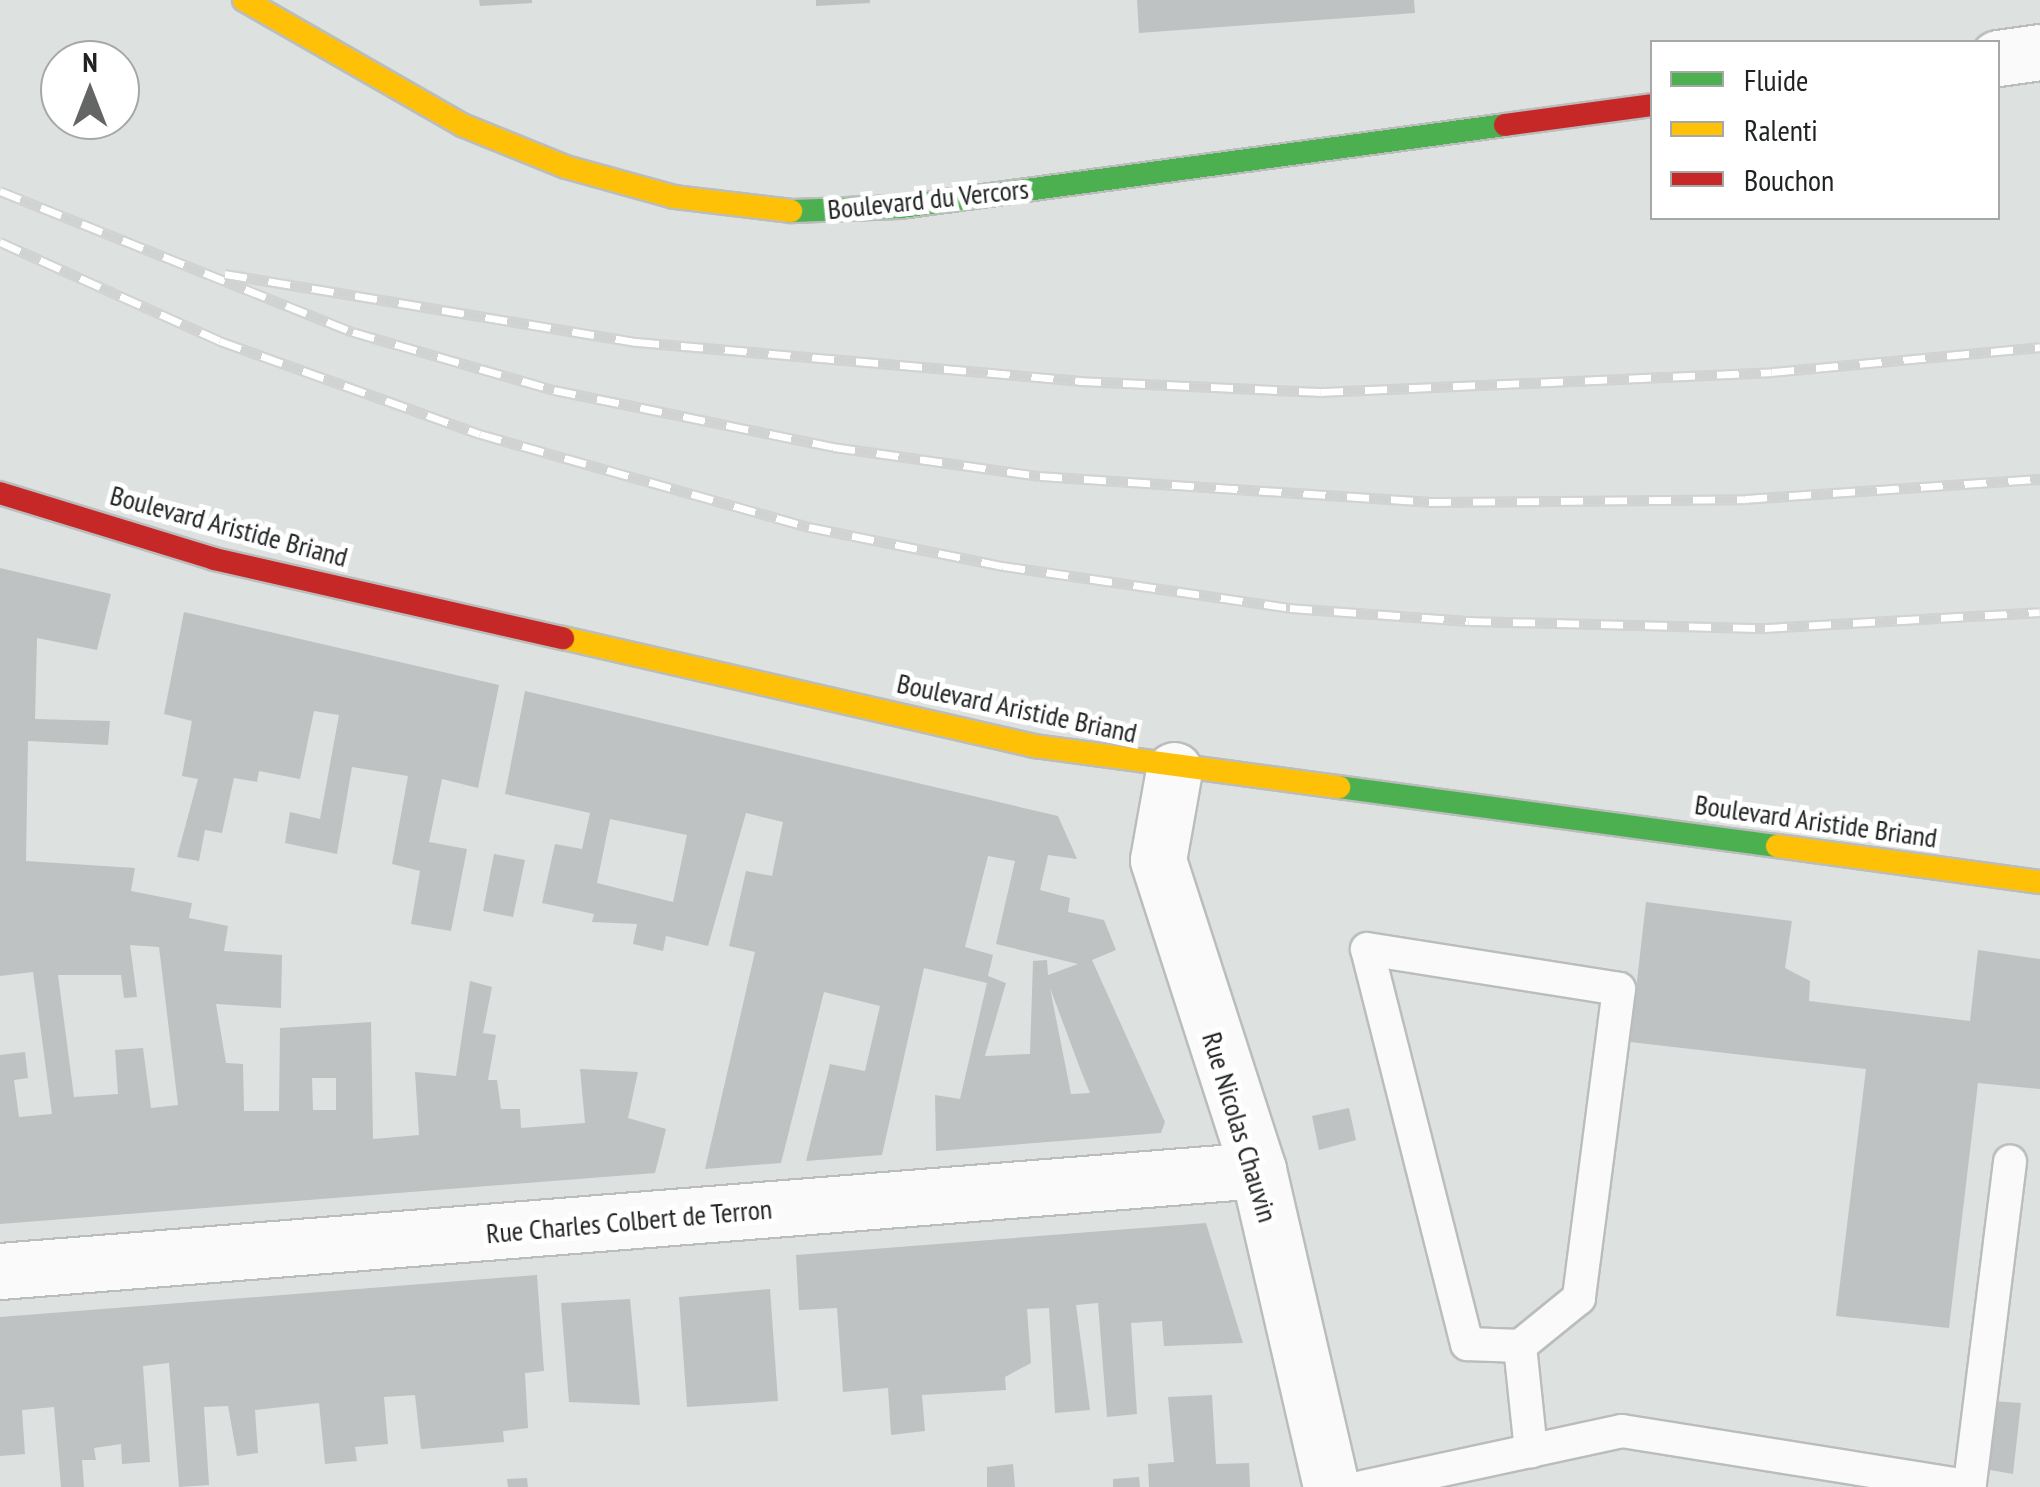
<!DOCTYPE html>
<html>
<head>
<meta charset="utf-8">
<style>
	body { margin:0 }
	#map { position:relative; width:2040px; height:1487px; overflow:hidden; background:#dde1e0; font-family:"PT Sans Narrow",sans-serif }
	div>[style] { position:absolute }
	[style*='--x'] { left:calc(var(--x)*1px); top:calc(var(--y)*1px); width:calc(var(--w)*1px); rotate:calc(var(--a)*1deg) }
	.building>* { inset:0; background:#bfc2c2 }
	.roads { filter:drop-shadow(2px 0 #bbbdbd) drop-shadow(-2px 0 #bbbdbd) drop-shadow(0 2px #bbbdbd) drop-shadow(0 -2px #bbbdbd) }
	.lane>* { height:32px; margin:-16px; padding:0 16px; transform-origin:16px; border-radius:16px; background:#fafafa }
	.street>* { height:55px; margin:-27.5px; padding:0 27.5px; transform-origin:27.5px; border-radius:27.5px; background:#fafafa }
	.fast>* { height:22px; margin:-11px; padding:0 11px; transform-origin:11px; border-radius:11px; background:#4caf50 }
	.slow>* { height:22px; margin:-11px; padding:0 11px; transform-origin:11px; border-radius:11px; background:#ffc107 }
	.jam>* { height:22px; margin:-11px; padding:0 11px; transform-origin:11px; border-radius:11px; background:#c62828 }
	.rail>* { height:11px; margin-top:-5.5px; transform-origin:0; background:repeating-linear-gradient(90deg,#fff 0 22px,#d1d2d2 0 44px); box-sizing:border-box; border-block:2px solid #d1d2d2 }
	span { translate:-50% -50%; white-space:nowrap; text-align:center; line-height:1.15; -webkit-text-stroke:10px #fff; paint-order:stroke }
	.street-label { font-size:28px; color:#212323 }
	.legend { position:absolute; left:1650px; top:40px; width:350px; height:180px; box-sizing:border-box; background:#fff; border:2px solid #a6a7a7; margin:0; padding:12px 18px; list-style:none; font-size:30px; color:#212323 }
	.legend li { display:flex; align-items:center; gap:20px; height:50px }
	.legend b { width:50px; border:2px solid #a6a7a7 }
	.north { position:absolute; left:40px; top:40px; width:100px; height:100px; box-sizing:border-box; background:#fff; border:2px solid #a6a7a7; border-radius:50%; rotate:0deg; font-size:28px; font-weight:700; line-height:40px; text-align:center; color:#212323 }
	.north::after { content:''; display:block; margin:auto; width:35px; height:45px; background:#636665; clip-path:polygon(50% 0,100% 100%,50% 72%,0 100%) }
</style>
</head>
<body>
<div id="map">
	<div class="building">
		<i style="clip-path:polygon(479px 0,532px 0,532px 3px,480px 6px)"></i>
		<i style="clip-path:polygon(816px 0,870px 0,870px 3px,816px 6px)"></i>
		<i style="clip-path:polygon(1137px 0,1414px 0,1415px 13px,1139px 33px)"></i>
		<i style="clip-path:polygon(evenodd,0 568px,111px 594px,97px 650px,37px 638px,35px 719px,110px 721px,108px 745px,28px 741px,26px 861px,135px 868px,131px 891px,192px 903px,189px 918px,228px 926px,224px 951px,282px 955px,281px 1008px,216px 1004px,226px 1063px,243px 1064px,244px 1111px,279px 1111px,280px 1028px,371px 1022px,373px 1139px,419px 1135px,415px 1072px,456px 1076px,470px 981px,492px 987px,483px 1033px,496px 1035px,488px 1080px,497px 1080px,501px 1109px,520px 1109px,521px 1128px,585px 1123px,580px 1069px,638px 1072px,628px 1118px,666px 1129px,655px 1173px,0 1224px,0 1055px,25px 1052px,28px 1078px,14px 1080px,19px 1117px,52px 1114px,33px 972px,0 976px,0 568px,130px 945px,159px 947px,178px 1105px,151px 1108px,143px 1048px,115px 1050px,118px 1094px,74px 1097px,58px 975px,121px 975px,124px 998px,137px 997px,130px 945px,0 568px,312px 1078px,336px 1078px,336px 1110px,313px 1110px,312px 1078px)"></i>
		<i style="clip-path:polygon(184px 612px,499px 685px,478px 788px,442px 779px,429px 842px,467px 849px,451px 931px,411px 924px,420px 871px,392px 864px,408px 776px,352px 767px,337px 854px,285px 843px,290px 812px,320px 819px,339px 715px,314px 711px,300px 779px,259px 771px,257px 782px,234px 778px,222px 833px,205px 830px,199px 861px,177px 857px,198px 779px,182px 776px,192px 721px,164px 714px)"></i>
		<i style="clip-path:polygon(evenodd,525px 691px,1058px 816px,1077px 859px,1048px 855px,1040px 890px,1070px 898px,1068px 912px,1104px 920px,1116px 950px,1092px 960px,1165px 1122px,1161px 1133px,936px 1151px,935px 1095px,960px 1099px,987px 983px,924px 968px,882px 1155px,806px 1161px,830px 1064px,865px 1071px,880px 1006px,824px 992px,781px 1163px,705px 1169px,755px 952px,729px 946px,746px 871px,772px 876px,783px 822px,746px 813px,708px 946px,666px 936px,663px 951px,633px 944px,637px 924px,592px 922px,594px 914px,542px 903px,555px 844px,582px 849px,590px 813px,505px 794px,525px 691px,610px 819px,687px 835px,673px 902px,597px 883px,610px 819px,525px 691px,988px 856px,1015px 861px,996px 944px,1078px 964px,1048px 975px,1047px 960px,1033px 961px,1030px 1054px,985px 1056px,1006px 983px,988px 976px,993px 955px,965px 947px,988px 856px,525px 691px,1050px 988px,1081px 1071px,1090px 1093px,1071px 1094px,1050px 988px)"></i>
		<i style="clip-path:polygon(494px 854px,525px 860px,513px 917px,483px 911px)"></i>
		<i style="clip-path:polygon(1646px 902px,1792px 921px,1785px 968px,1810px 981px,1809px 1001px,1970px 1021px,1978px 950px,2040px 959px,2040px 1089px,1978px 1083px,1949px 1328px,1836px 1316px,1866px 1069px,1630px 1042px)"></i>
		<i style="clip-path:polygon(1349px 1108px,1356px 1140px,1319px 1150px,1312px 1116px)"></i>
		<i style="clip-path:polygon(1206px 1223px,1243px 1343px,1164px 1346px,1162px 1321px,1131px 1323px,1137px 1414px,1107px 1417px,1098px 1303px,1076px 1305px,1090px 1410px,1055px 1413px,1049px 1308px,1027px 1309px,1031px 1363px,1005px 1377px,1006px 1390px,922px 1395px,925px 1431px,891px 1435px,888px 1388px,843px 1392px,837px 1308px,799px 1310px,796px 1255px)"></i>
		<i style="clip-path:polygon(537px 1275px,544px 1371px,525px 1373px,528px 1428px,503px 1431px,504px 1442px,421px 1449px,415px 1395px,384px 1397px,388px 1444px,355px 1447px,357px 1461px,325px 1464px,319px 1403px,255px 1410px,258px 1453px,237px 1456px,228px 1406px,204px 1407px,209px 1485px,179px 1487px,169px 1363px,143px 1366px,150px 1462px,122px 1464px,121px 1444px,94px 1448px,96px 1460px,82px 1460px,84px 1487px,61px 1487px,54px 1407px,22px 1410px,25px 1454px,0 1456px,0 1317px)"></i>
		<i style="clip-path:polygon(770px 1289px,778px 1401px,687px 1407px,679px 1297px)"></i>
		<i style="clip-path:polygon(630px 1299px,640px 1405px,569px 1402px,561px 1303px)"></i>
		<i style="clip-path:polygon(1212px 1395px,1216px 1464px,1249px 1463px,1250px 1487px,1149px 1487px,1148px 1464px,1174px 1462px,1168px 1397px)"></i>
		<i style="clip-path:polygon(1992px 1401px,2021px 1403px,2013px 1474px,1984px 1469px)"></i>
		<i style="clip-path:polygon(1013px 1464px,1015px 1487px,987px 1487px,987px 1467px)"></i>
		<i style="clip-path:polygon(1139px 1477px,1140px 1487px,1113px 1487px,1113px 1479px)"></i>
		<i style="clip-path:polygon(527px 1478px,528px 1487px,508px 1487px,507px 1479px)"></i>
	</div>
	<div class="roads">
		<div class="lane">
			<i style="--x:1367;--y:949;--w:255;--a:9"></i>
			<i style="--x:1619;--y:989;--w:312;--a:97.4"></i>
			<i style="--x:1579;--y:1298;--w:76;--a:140.9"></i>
			<i style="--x:1520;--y:1346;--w:53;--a:-177.8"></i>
			<i style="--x:1467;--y:1344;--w:407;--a:-104.2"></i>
			<i style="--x:1520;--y:1346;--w:106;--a:84"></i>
			<i style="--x:1970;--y:1483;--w:324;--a:-82.9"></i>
			<i style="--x:1363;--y:1487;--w:265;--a:-12.2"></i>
			<i style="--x:1622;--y:1431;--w:352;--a:9.1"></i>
		</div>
		<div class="street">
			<i style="--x:1998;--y:58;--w:42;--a:-8.1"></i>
			<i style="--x:1174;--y:770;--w:91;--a:100.1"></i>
			<i style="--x:1158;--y:860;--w:326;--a:72.1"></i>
			<i style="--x:1258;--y:1170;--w:325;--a:77"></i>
			<i style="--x:0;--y:1271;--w:1262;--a:-4.59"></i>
		</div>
		<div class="fast">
			<i style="--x:791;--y:211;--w:110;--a:-2.1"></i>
			<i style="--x:901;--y:207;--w:610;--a:-7.73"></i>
			<i style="--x:1339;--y:787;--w:442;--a:7.7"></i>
		</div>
		<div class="slow">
			<i style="--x:244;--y:0;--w:251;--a:29.8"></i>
			<i style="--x:462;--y:125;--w:112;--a:22"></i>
			<i style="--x:566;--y:167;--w:112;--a:15.5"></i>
			<i style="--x:674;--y:197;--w:118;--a:6.8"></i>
			<i style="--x:563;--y:638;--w:484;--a:12.9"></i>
			<i style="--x:1035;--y:746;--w:307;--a:7.7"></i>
			<i style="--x:1777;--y:846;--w:265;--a:7.8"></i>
		</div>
		<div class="jam">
			<i style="--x:1505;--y:125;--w:148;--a:-7.7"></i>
			<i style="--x:0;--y:493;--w:224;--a:17.1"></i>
			<i style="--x:214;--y:559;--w:358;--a:12.8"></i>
		</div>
	</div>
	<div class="rail">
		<i style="--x:0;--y:191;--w:380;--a:21.8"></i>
		<i style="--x:353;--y:332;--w:209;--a:16.1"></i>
		<i style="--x:554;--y:390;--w:285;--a:11.5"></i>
		<i style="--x:833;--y:447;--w:209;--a:8"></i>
		<i style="--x:1040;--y:476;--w:390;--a:3.8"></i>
		<i style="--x:1429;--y:502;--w:316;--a:-0.5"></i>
		<i style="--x:1745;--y:499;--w:296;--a:-3.9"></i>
		<i style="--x:0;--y:242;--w:241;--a:24.2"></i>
		<i style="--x:220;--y:341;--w:276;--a:19.7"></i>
		<i style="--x:480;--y:434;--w:342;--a:15.8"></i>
		<i style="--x:809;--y:527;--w:198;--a:11.4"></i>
		<i style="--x:1003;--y:566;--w:290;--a:8.3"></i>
		<i style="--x:1290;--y:608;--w:179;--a:4.2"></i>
		<i style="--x:1469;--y:621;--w:296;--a:1.4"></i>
		<i style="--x:1765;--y:628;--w:275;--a:-3.3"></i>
		<i style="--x:225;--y:274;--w:418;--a:9.4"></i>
		<i style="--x:637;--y:342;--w:444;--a:5"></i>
		<i style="--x:1079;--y:381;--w:242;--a:2.6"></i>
		<i style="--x:1321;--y:392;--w:451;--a:-2.5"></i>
		<i style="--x:1772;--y:372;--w:269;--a:-5.3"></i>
	</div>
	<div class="street-label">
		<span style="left:928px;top:199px;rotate:-6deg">Boulevard du Vercors</span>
		<span style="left:229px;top:526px;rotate:15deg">Boulevard Aristide Briand</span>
		<span style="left:1017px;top:708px;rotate:12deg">Boulevard Aristide Briand</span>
		<span style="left:1816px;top:821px;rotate:8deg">Boulevard Aristide Briand</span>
		<span style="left:1240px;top:1127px;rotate:73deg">Rue Nicolas Chauvin</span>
		<span style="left:629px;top:1221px;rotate:-5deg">Rue Charles Colbert de Terron</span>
	</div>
	<ul class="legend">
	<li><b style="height:12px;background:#4caf50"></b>Fluide</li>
	<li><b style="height:12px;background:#ffc107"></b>Ralenti</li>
	<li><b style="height:12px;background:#c62828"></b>Bouchon</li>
	</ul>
	<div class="north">N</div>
</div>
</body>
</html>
